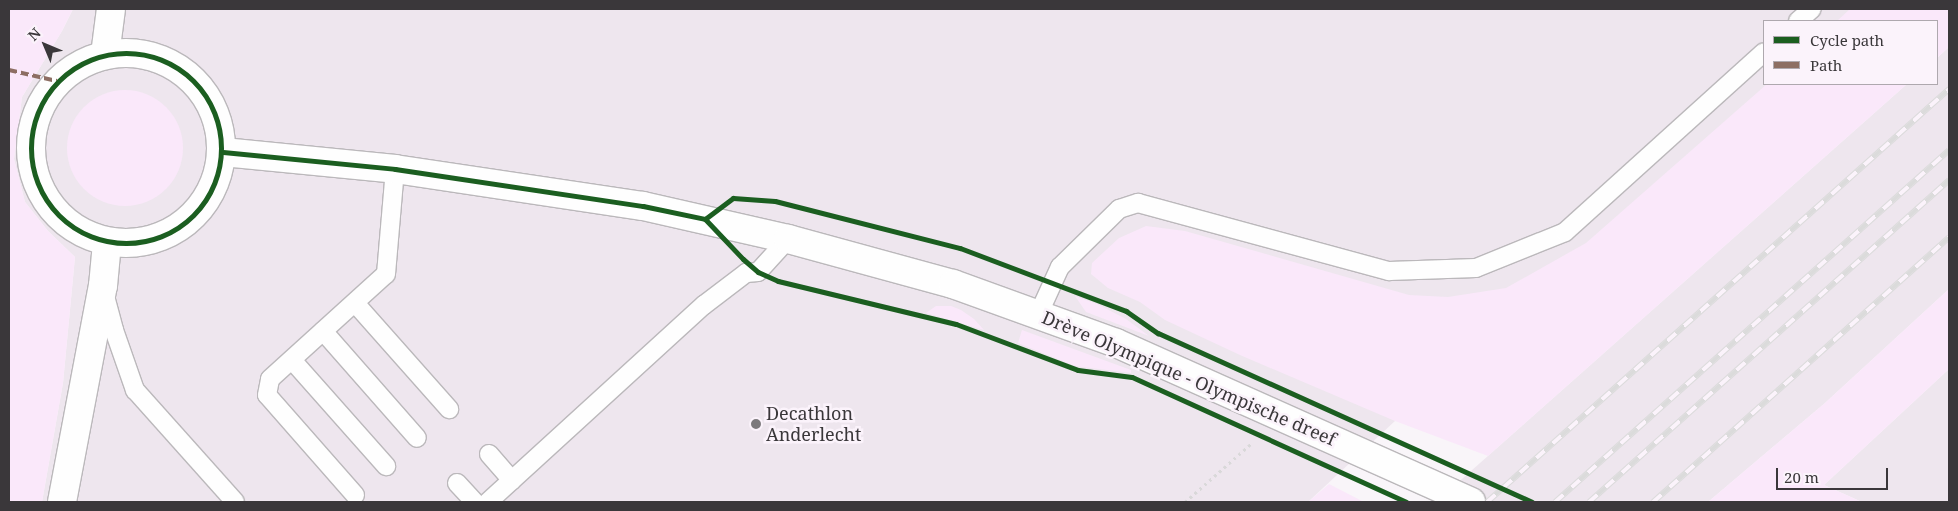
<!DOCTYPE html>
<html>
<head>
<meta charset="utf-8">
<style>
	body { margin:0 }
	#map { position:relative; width:1958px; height:511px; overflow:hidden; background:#f9f5f9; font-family:"Noto Serif",serif }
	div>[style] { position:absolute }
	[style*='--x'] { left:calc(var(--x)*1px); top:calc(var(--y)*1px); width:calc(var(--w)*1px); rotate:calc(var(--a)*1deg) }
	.built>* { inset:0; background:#eee6ee }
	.green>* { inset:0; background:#fae8fa }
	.round { border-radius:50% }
	.path>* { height:3px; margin-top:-1.5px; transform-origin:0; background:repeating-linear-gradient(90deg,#d9d8d9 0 2.5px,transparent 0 6.5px) }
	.roads { filter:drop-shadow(1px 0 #bbb8bb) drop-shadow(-1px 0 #bbb8bb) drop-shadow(0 1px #bbb8bb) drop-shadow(0 -1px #bbb8bb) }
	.lane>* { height:18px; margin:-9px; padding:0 9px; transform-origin:9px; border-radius:9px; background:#fefefe }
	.street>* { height:28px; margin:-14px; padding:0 14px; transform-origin:14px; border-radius:14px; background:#fefefe }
	.street>.ring { margin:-14px; padding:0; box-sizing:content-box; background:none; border:28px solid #fefefe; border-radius:50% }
	.rail>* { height:5.5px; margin-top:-2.75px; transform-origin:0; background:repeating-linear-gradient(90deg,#fbf3fb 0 11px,#dbdbdb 0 22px); box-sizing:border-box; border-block:1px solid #dbdbdb }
	.quiet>* { height:4px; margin-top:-2px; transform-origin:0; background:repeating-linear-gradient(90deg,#8d6e63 0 8px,transparent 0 12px) }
	.cycleway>* { height:5px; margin:-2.5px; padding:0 2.5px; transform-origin:2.5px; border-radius:2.5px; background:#1b5e20 }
	.cycleway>.ring { margin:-2.5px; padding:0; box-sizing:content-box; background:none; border:5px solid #1b5e20; border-radius:50% }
	.dots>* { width:14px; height:14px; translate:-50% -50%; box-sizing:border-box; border:2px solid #fbf3fb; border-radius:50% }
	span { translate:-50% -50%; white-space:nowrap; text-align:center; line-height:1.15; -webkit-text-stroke:5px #fbf3fb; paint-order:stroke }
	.street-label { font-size:18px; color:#3a373a }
	.poi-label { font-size:18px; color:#3a373a }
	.left { translate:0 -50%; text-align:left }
	.frame { position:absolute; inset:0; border:10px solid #3a373a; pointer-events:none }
	.legend { position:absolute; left:1763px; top:20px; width:175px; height:65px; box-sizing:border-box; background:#fbf3fb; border:1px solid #aea8ae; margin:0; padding:6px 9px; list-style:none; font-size:15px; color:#3a373a }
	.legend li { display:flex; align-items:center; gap:10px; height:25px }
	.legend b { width:25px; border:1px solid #aea8ae }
	.north { position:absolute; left:20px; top:20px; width:50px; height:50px; -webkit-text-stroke:4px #fbf3fb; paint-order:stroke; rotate:315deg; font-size:14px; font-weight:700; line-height:20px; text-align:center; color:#3a373a }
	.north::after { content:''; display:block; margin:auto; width:18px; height:22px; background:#3a373a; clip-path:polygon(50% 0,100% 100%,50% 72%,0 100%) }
	.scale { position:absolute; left:1776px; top:468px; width:112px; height:22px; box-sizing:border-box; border:2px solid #3a373a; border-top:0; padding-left:6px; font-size:15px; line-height:18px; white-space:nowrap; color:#3a373a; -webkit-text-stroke:4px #fbf3fb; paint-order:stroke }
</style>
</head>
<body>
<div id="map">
	<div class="built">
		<i style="clip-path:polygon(73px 9px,1920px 9px,1906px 21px,1764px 21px,1764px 84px,1836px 84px,1395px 421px,1308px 502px,42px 502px,63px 383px,75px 257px,48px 231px,25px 202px,14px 159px,22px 97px,62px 31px)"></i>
		<i style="clip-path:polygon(1949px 47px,1949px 289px,1825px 403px,1708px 502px,1436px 502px,1907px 84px,1937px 84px,1937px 58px)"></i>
		<i style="clip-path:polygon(1949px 369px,1949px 502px,1862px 502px,1824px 485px)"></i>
	</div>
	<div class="green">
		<i style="clip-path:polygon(9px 9px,73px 9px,62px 31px,22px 97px,14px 159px,25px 202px,48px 231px,75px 257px,63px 383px,42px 502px,9px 502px)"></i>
		<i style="clip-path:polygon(1850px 9px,1949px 9px,1949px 47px,1937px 58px,1937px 21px,1837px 21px)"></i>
		<i style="clip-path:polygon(1767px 84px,1907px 84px,1488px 456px,1395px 421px,1240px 355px,1165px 320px,1140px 302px,1108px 288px,1091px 274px,1092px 263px,1119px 238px,1146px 226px,1185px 231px,1409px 295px,1448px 297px,1506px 288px,1586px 243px)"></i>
		<i class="round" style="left:67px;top:90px;width:116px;height:116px"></i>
		<i style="clip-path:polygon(1949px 289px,1949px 369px,1824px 485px,1862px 502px,1708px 502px,1825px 403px)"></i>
		<i style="clip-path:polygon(1075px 296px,1097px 304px,1126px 319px,1149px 336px,1086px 312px)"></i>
		<i style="clip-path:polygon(936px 306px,951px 306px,961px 310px,974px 319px,984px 330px,926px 313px)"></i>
		<i style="clip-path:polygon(1022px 330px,1131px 370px,1131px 373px,1075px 366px,1018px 343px)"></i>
		<i style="clip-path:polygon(1329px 484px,1364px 502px,1308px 502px)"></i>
	</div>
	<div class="path">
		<i style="--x:1185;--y:502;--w:89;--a:-41.4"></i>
	</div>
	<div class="roads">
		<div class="lane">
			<i style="--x:1798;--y:21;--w:18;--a:-41"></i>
			<i style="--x:105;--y:296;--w:35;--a:75"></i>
			<i style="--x:114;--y:330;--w:64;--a:70.7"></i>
			<i style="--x:135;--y:390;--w:150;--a:48.2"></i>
			<i style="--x:355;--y:303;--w:142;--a:48.4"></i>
			<i style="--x:1039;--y:313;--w:51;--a:-65.5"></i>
			<i style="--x:1060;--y:267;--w:83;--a:-44.5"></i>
			<i style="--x:1119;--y:209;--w:20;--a:-18"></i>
			<i style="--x:1138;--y:203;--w:260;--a:15.2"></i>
			<i style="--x:1389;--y:271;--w:87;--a:-2"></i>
			<i style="--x:1476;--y:268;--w:96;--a:-22"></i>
			<i style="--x:1565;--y:232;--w:268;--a:-42.1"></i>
			<i style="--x:323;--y:331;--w:142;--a:48.7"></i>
			<i style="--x:292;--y:360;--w:142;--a:48.4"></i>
			<i style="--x:489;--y:454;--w:35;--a:49"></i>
			<i style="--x:457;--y:483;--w:26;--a:47"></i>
			<i style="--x:355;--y:495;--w:133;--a:-131.3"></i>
			<i style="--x:267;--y:395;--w:16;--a:-79"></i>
			<i style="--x:270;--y:379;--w:156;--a:-42.2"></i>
			<i style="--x:386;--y:274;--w:105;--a:-85.1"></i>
			<i style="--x:488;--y:502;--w:292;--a:-42.4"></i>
			<i style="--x:704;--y:305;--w:53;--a:-37.3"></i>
			<i style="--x:746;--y:273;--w:12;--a:-5"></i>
			<i style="--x:758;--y:272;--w:45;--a:-47.7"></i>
		</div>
		<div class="street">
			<i class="ring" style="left:31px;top:53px;width:162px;height:162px"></i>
			<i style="--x:105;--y:55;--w:46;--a:-82.6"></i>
			<i style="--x:223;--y:152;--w:173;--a:5.6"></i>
			<i style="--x:395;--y:169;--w:251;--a:8.5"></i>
			<i style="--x:643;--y:206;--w:149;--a:12.8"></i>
			<i style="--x:788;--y:239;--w:171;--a:15.3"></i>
			<i style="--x:953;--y:284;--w:173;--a:19.9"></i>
			<i style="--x:1116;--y:343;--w:389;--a:24.1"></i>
			<i style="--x:62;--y:502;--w:220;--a:-79.3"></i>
			<i style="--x:103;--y:286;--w:43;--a:-84.7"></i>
		</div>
	</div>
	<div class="rail">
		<i style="--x:1487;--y:502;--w:620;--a:-41.79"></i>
		<i style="--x:1555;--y:502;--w:528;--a:-41.78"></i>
		<i style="--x:1589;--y:502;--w:483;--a:-41.8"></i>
		<i style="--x:1653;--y:502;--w:397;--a:-41.8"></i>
	</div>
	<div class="quiet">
		<i style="--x:9;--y:70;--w:49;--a:12.9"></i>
	</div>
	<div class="cycleway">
		<i class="ring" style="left:31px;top:53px;width:185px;height:185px"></i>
		<i style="--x:223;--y:152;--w:173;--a:5.6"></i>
		<i style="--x:395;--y:169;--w:251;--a:8.5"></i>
		<i style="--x:643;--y:206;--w:63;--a:11.8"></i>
		<i style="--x:705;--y:219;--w:55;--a:46.5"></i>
		<i style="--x:743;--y:259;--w:20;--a:41"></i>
		<i style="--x:758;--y:272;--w:22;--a:24"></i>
		<i style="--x:778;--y:281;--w:183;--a:13.6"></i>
		<i style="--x:956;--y:324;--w:130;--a:20.7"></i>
		<i style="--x:1078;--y:370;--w:54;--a:7.4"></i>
		<i style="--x:1132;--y:377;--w:301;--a:24.5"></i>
		<i style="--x:705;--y:219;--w:35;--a:-37"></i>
		<i style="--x:733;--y:198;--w:42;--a:4.1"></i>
		<i style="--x:775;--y:201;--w:191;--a:14.3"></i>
		<i style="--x:960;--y:248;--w:178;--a:20.8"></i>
		<i style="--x:1126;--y:311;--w:39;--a:35"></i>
		<i style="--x:1158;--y:333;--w:410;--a:24.3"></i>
	</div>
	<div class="dots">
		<i style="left:756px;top:424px;background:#7d7a7d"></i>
	</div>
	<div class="street-label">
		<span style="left:1189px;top:378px;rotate:23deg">Drève Olympique - Olympische dreef</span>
	</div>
	<div class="poi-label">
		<span class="left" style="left:766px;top:424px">Decathlon<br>Anderlecht</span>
	</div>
	<div class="frame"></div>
	<ul class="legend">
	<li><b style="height:6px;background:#1b5e20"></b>Cycle path</li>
	<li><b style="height:6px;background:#8d6e63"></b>Path</li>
	</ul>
	<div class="north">N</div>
	<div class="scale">20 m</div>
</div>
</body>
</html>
